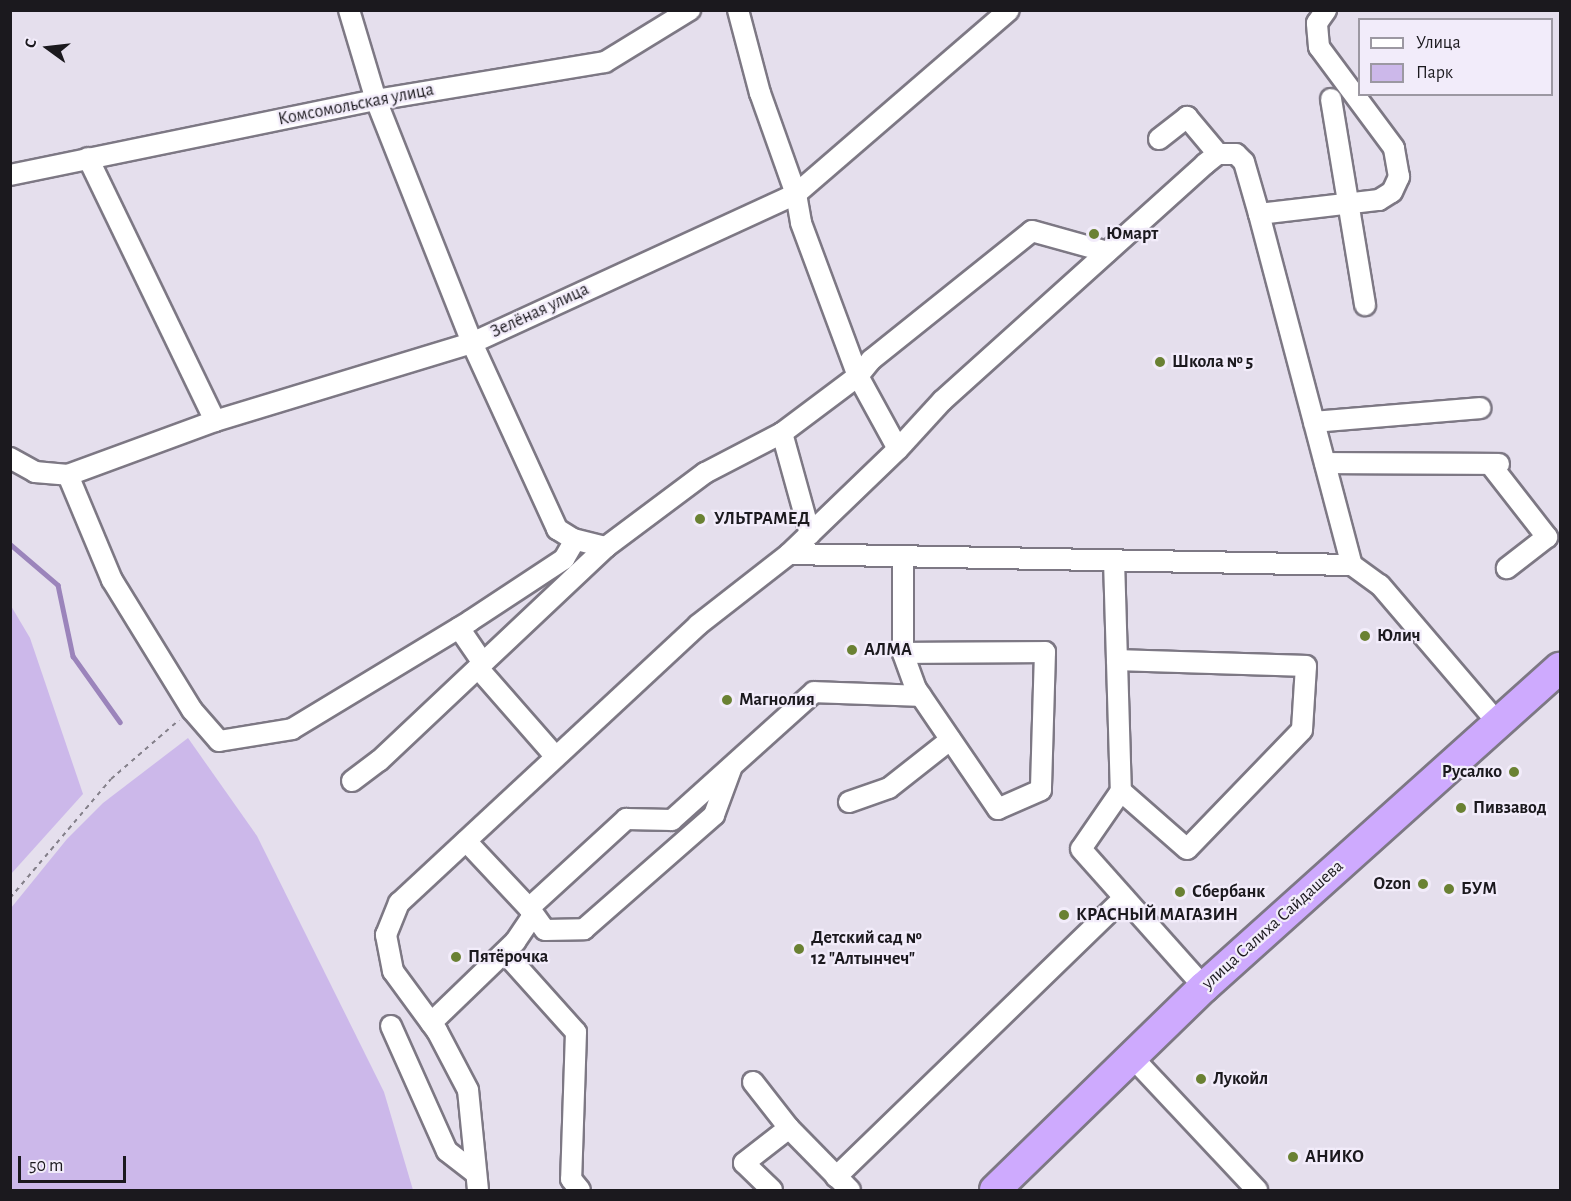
<!DOCTYPE html>
<html>
<head>
<meta charset="utf-8">
<style>
	body { margin:0 }
	#map { position:relative; width:1571px; height:1201px; overflow:hidden; background:#e5dfed; font-family:"Alegreya Sans",sans-serif }
	div>[style] { position:absolute }
	[style*='--x'] { left:calc(var(--x)*1px); top:calc(var(--y)*1px); width:calc(var(--w)*1px); rotate:calc(var(--a)*1deg) }
	.green>* { inset:0; background:#ccb8ea }
	.stream>* { height:4.5px; margin:-2.25px; padding:0 2.25px; transform-origin:2.25px; border-radius:2.25px; background:#9b84bb }
	.path>* { height:2px; margin-top:-1px; transform-origin:0; background:repeating-linear-gradient(90deg,#84808a 0 4.5px,transparent 0 9px) }
	.roads { filter:drop-shadow(2px 0 #7d7884) drop-shadow(-2px 0 #7d7884) drop-shadow(0 2px #7d7884) drop-shadow(0 -2px #7d7884) }
	.minor>* { height:20px; margin:-10px; padding:0 10px; transform-origin:10px; border-radius:10px; background:#fff }
	.highway>* { height:30px; margin:-15px; padding:0 15px; transform-origin:15px; border-radius:15px; background:#ceaafe }
	.dots>* { width:16px; height:16px; translate:-50% -50%; box-sizing:border-box; border:3px solid #f2ecfa; border-radius:50% }
	span { translate:-50% -50%; white-space:nowrap; text-align:center; line-height:1.15; -webkit-text-stroke:4.5px #f2ecfa; paint-order:stroke }
	.street-label { font-size:18px; color:#1b191e }
	.poi-label { font-size:18px; color:#1b191e; font-weight:700 }
	.left { translate:0 -50%; text-align:left }
	.right { translate:-100% -50%; text-align:right }
	.frame { position:absolute; inset:0; border:12px solid #1b191e; pointer-events:none }
	.legend { position:absolute; left:1358px; top:18px; width:195px; height:78px; box-sizing:border-box; background:#f2ecfa; border:2px solid #9c98a2; margin:0; padding:8px 10px; list-style:none; font-size:18px; color:#1b191e }
	.legend li { display:flex; align-items:center; gap:12px; height:30px }
	.legend b { width:30px; border:2px solid #9c98a2 }
	.north { position:absolute; left:18px; top:18px; width:60px; height:60px; -webkit-text-stroke:4px #f2ecfa; paint-order:stroke; rotate:285deg; font-size:16px; font-weight:700; line-height:24px; text-align:center; color:#1b191e }
	.north::after { content:''; display:block; margin:auto; width:21px; height:27px; background:#1b191e; clip-path:polygon(50% 0,100% 100%,50% 72%,0 100%) }
	.scale { position:absolute; left:18px; top:1156px; width:108px; height:27px; box-sizing:border-box; border:3px solid #1b191e; border-top:0; padding-left:8px; font-size:18px; line-height:21px; white-space:nowrap; color:#1b191e; -webkit-text-stroke:4px #f2ecfa; paint-order:stroke }
</style>
</head>
<body>
<div id="map">
	<div class="green">
		<i style="clip-path:polygon(11px 606px,30px 638px,83px 794px,11px 874px)"></i>
		<i style="clip-path:polygon(188px 738px,257px 836px,384px 1092px,413px 1190px,11px 1190px,11px 908px,67px 839px,103px 803px)"></i>
	</div>
	<div class="stream">
		<i style="--x:10;--y:544;--w:63;--a:40.5"></i>
		<i style="--x:58;--y:585;--w:73;--a:78.1"></i>
		<i style="--x:73;--y:656;--w:81;--a:54.5"></i>
	</div>
	<div class="path">
		<i style="--x:10;--y:898;--w:156;--a:-49.7"></i>
		<i style="--x:111;--y:779;--w:90;--a:-40.9"></i>
	</div>
	<div class="roads">
		<div class="minor">
			<i style="--x:349;--y:10;--w:94;--a:73.3"></i>
			<i style="--x:376;--y:100;--w:261;--a:68.4"></i>
			<i style="--x:472;--y:343;--w:205;--a:65.4"></i>
			<i style="--x:557;--y:529;--w:19;--a:32"></i>
			<i style="--x:573;--y:539;--w:34;--a:14"></i>
			<i style="--x:606;--y:547;--w:124;--a:-36.8"></i>
			<i style="--x:705;--y:473;--w:87;--a:-27.5"></i>
			<i style="--x:782;--y:433;--w:95;--a:-36.9"></i>
			<i style="--x:858;--y:376;--w:21;--a:-51"></i>
			<i style="--x:871;--y:360;--w:206;--a:-38.7"></i>
			<i style="--x:1032;--y:231;--w:78;--a:15.6"></i>
			<i style="--x:738;--y:10;--w:86;--a:75.2"></i>
			<i style="--x:760;--y:93;--w:107;--a:70.4"></i>
			<i style="--x:796;--y:194;--w:29;--a:80"></i>
			<i style="--x:801;--y:223;--w:163;--a:69.6"></i>
			<i style="--x:858;--y:376;--w:83;--a:61.3"></i>
			<i style="--x:898;--y:449;--w:151;--a:136.1"></i>
			<i style="--x:1331;--y:99;--w:209;--a:80.6"></i>
			<i style="--x:1159;--y:139;--w:36;--a:-38"></i>
			<i style="--x:1187;--y:117;--w:48;--a:50"></i>
			<i style="--x:88;--y:158;--w:292;--a:64.2"></i>
			<i style="--x:10;--y:175;--w:374;--a:-11.6"></i>
			<i style="--x:376;--y:100;--w:232;--a:-9.4"></i>
			<i style="--x:605;--y:62;--w:100;--a:-31.5"></i>
			<i style="--x:1259;--y:214;--w:121;--a:-6.7"></i>
			<i style="--x:1379;--y:200;--w:15;--a:-32"></i>
			<i style="--x:1392;--y:192;--w:17;--a:-65"></i>
			<i style="--x:1399;--y:177;--w:29;--a:-100"></i>
			<i style="--x:1394;--y:148;--w:126;--a:-126.6"></i>
			<i style="--x:1319;--y:47;--w:24;--a:-95"></i>
			<i style="--x:1317;--y:23;--w:16;--a:-55"></i>
			<i style="--x:1314;--y:422;--w:167;--a:-4.8"></i>
			<i style="--x:782;--y:433;--w:105;--a:74.5"></i>
			<i style="--x:898;--y:449;--w:65;--a:-47.5"></i>
			<i style="--x:942;--y:401;--w:354;--a:-42"></i>
			<i style="--x:1205;--y:164;--w:16;--a:-38"></i>
			<i style="--x:1218;--y:154;--w:18;--a:0"></i>
			<i style="--x:1236;--y:154;--w:11;--a:45"></i>
			<i style="--x:1244;--y:162;--w:54;--a:73.9"></i>
			<i style="--x:1259;--y:214;--w:363;--a:75.2"></i>
			<i style="--x:10;--y:458;--w:29;--a:29"></i>
			<i style="--x:35;--y:472;--w:33;--a:5"></i>
			<i style="--x:68;--y:475;--w:157;--a:-20.2"></i>
			<i style="--x:215;--y:421;--w:269;--a:-16.9"></i>
			<i style="--x:472;--y:343;--w:357;--a:-24.7"></i>
			<i style="--x:796;--y:194;--w:281;--a:-40.8"></i>
			<i style="--x:1325;--y:463;--w:174;--a:0.3"></i>
			<i style="--x:1490;--y:464;--w:93;--a:52"></i>
			<i style="--x:1547;--y:537;--w:51;--a:142.2"></i>
			<i style="--x:68;--y:475;--w:114;--a:67.3"></i>
			<i style="--x:112;--y:580;--w:153;--a:58.4"></i>
			<i style="--x:192;--y:710;--w:41;--a:48.9"></i>
			<i style="--x:219;--y:741;--w:74;--a:-9.3"></i>
			<i style="--x:292;--y:729;--w:208;--a:-31.2"></i>
			<i style="--x:470;--y:621;--w:113;--a:-33.4"></i>
			<i style="--x:564;--y:559;--w:22;--a:-60"></i>
			<i style="--x:903;--y:556;--w:97;--a:90"></i>
			<i style="--x:903;--y:653;--w:142;--a:-0.4"></i>
			<i style="--x:1045;--y:652;--w:138;--a:91.7"></i>
			<i style="--x:1041;--y:790;--w:47;--a:156.2"></i>
			<i style="--x:998;--y:809;--w:145;--a:-124.3"></i>
			<i style="--x:916;--y:689;--w:38;--a:-110"></i>
			<i style="--x:1114;--y:560;--w:231;--a:88.3"></i>
			<i style="--x:1121;--y:791;--w:70;--a:124.6"></i>
			<i style="--x:1081;--y:849;--w:185;--a:48.3"></i>
			<i style="--x:459;--y:628;--w:42;--a:55.6"></i>
			<i style="--x:1117;--y:660;--w:189;--a:1.8"></i>
			<i style="--x:1306;--y:666;--w:64;--a:93.6"></i>
			<i style="--x:1302;--y:730;--w:165;--a:134"></i>
			<i style="--x:1187;--y:849;--w:88;--a:-138.7"></i>
			<i style="--x:478;--y:668;--w:118;--a:48.8"></i>
			<i style="--x:352;--y:781;--w:34;--a:-37"></i>
			<i style="--x:379;--y:761;--w:312;--a:-43.3"></i>
			<i style="--x:849;--y:802;--w:42;--a:-19.3"></i>
			<i style="--x:889;--y:788;--w:78;--a:-38.2"></i>
			<i style="--x:466;--y:841;--w:92;--a:46.8"></i>
			<i style="--x:529;--y:908;--w:132;--a:-42.5"></i>
			<i style="--x:626;--y:819;--w:46;--a:1.2"></i>
			<i style="--x:672;--y:820;--w:191;--a:-42"></i>
			<i style="--x:814;--y:692;--w:107;--a:2.1"></i>
			<i style="--x:529;--y:908;--w:27;--a:54"></i>
			<i style="--x:545;--y:930;--w:39;--a:-1"></i>
			<i style="--x:584;--y:929;--w:173;--a:-41.2"></i>
			<i style="--x:714;--y:815;--w:49;--a:-69.7"></i>
			<i style="--x:505;--y:953;--w:106;--a:48.1"></i>
			<i style="--x:576;--y:1032;--w:147;--a:91.9"></i>
			<i style="--x:571;--y:1179;--w:14;--a:51"></i>
			<i style="--x:431;--y:1023;--w:117;--a:-44"></i>
			<i style="--x:515;--y:942;--w:32;--a:-56"></i>
			<i style="--x:391;--y:1026;--w:137;--a:65.9"></i>
			<i style="--x:447;--y:1151;--w:36;--a:38"></i>
			<i style="--x:1132;--y:1057;--w:183;--a:46.8"></i>
			<i style="--x:753;--y:1082;--w:58;--a:52"></i>
			<i style="--x:836;--y:1177;--w:401;--a:-44.1"></i>
			<i style="--x:478;--y:1190;--w:100;--a:-95.7"></i>
			<i style="--x:468;--y:1090;--w:67;--a:-117.7"></i>
			<i style="--x:437;--y:1031;--w:74;--a:-126.3"></i>
			<i style="--x:393;--y:971;--w:37;--a:-101"></i>
			<i style="--x:386;--y:935;--w:35;--a:-68"></i>
			<i style="--x:399;--y:903;--w:408;--a:-42.9"></i>
			<i style="--x:698;--y:625;--w:115;--a:-38"></i>
			<i style="--x:789;--y:554;--w:563;--a:1.12"></i>
			<i style="--x:1352;--y:565;--w:34;--a:36"></i>
			<i style="--x:1380;--y:585;--w:180;--a:49.5"></i>
			<i style="--x:772;--y:1190;--w:39;--a:-136"></i>
			<i style="--x:744;--y:1163;--w:57;--a:-37.9"></i>
			<i style="--x:789;--y:1128;--w:87;--a:45.5"></i>
		</div>
		<div class="highway">
			<i style="--x:995;--y:1190;--w:291;--a:-44.2"></i>
			<i style="--x:1204;--y:987;--w:478;--a:-41.9"></i>
		</div>
	</div>
	<div class="dots">
		<i style="left:1094px;top:234px;background:#6a8133"></i>
		<i style="left:1160px;top:362px;background:#6a8133"></i>
		<i style="left:700px;top:519px;background:#6a8133"></i>
		<i style="left:1365px;top:636px;background:#6a8133"></i>
		<i style="left:852px;top:650px;background:#6a8133"></i>
		<i style="left:727px;top:700px;background:#6a8133"></i>
		<i style="left:1514px;top:772px;background:#6a8133"></i>
		<i style="left:1461px;top:808px;background:#6a8133"></i>
		<i style="left:1423px;top:884px;background:#6a8133"></i>
		<i style="left:1449px;top:889px;background:#6a8133"></i>
		<i style="left:1180px;top:892px;background:#6a8133"></i>
		<i style="left:1064px;top:915px;background:#6a8133"></i>
		<i style="left:799px;top:949px;background:#6a8133"></i>
		<i style="left:456px;top:957px;background:#6a8133"></i>
		<i style="left:1201px;top:1079px;background:#6a8133"></i>
		<i style="left:1293px;top:1157px;background:#6a8133"></i>
	</div>
	<div class="street-label">
		<span style="left:356px;top:105px;rotate:-11deg">Комсомольская улица</span>
		<span style="left:540px;top:311px;rotate:-25deg">Зелёная улица</span>
		<span style="left:1273px;top:925px;rotate:-42deg">улица Салиха Сайдашева</span>
	</div>
	<div class="poi-label">
		<span class="left" style="left:1106px;top:234px">Юмарт</span>
		<span class="left" style="left:1172px;top:362px">Школа № 5</span>
		<span class="left" style="left:714px;top:519px">УЛЬТРАМЕД</span>
		<span class="left" style="left:1377px;top:636px">Юлич</span>
		<span class="left" style="left:864px;top:650px">АЛМА</span>
		<span class="left" style="left:739px;top:700px">Магнолия</span>
		<span class="right" style="left:1502px;top:772px">Русалко</span>
		<span class="left" style="left:1473px;top:808px">Пивзавод</span>
		<span class="right" style="left:1411px;top:884px">Ozon</span>
		<span class="left" style="left:1461px;top:889px">БУМ</span>
		<span class="left" style="left:1192px;top:892px">Сбербанк</span>
		<span class="left" style="left:1076px;top:915px">КРАСНЫЙ МАГАЗИН</span>
		<span class="left" style="left:811px;top:949px">Детский сад №<br>12 "Алтынчеч"</span>
		<span class="left" style="left:468px;top:957px">Пятёрочка</span>
		<span class="left" style="left:1213px;top:1079px">Лукойл</span>
		<span class="left" style="left:1305px;top:1157px">АНИКО</span>
	</div>
	<div class="frame"></div>
	<ul class="legend">
	<li><b style="height:8px;background:#fff"></b>Улица</li>
	<li><b style="height:16px;background:#ccb8ea"></b>Парк</li>
	</ul>
	<div class="north">С</div>
	<div class="scale">50 m</div>
</div>
</body>
</html>
